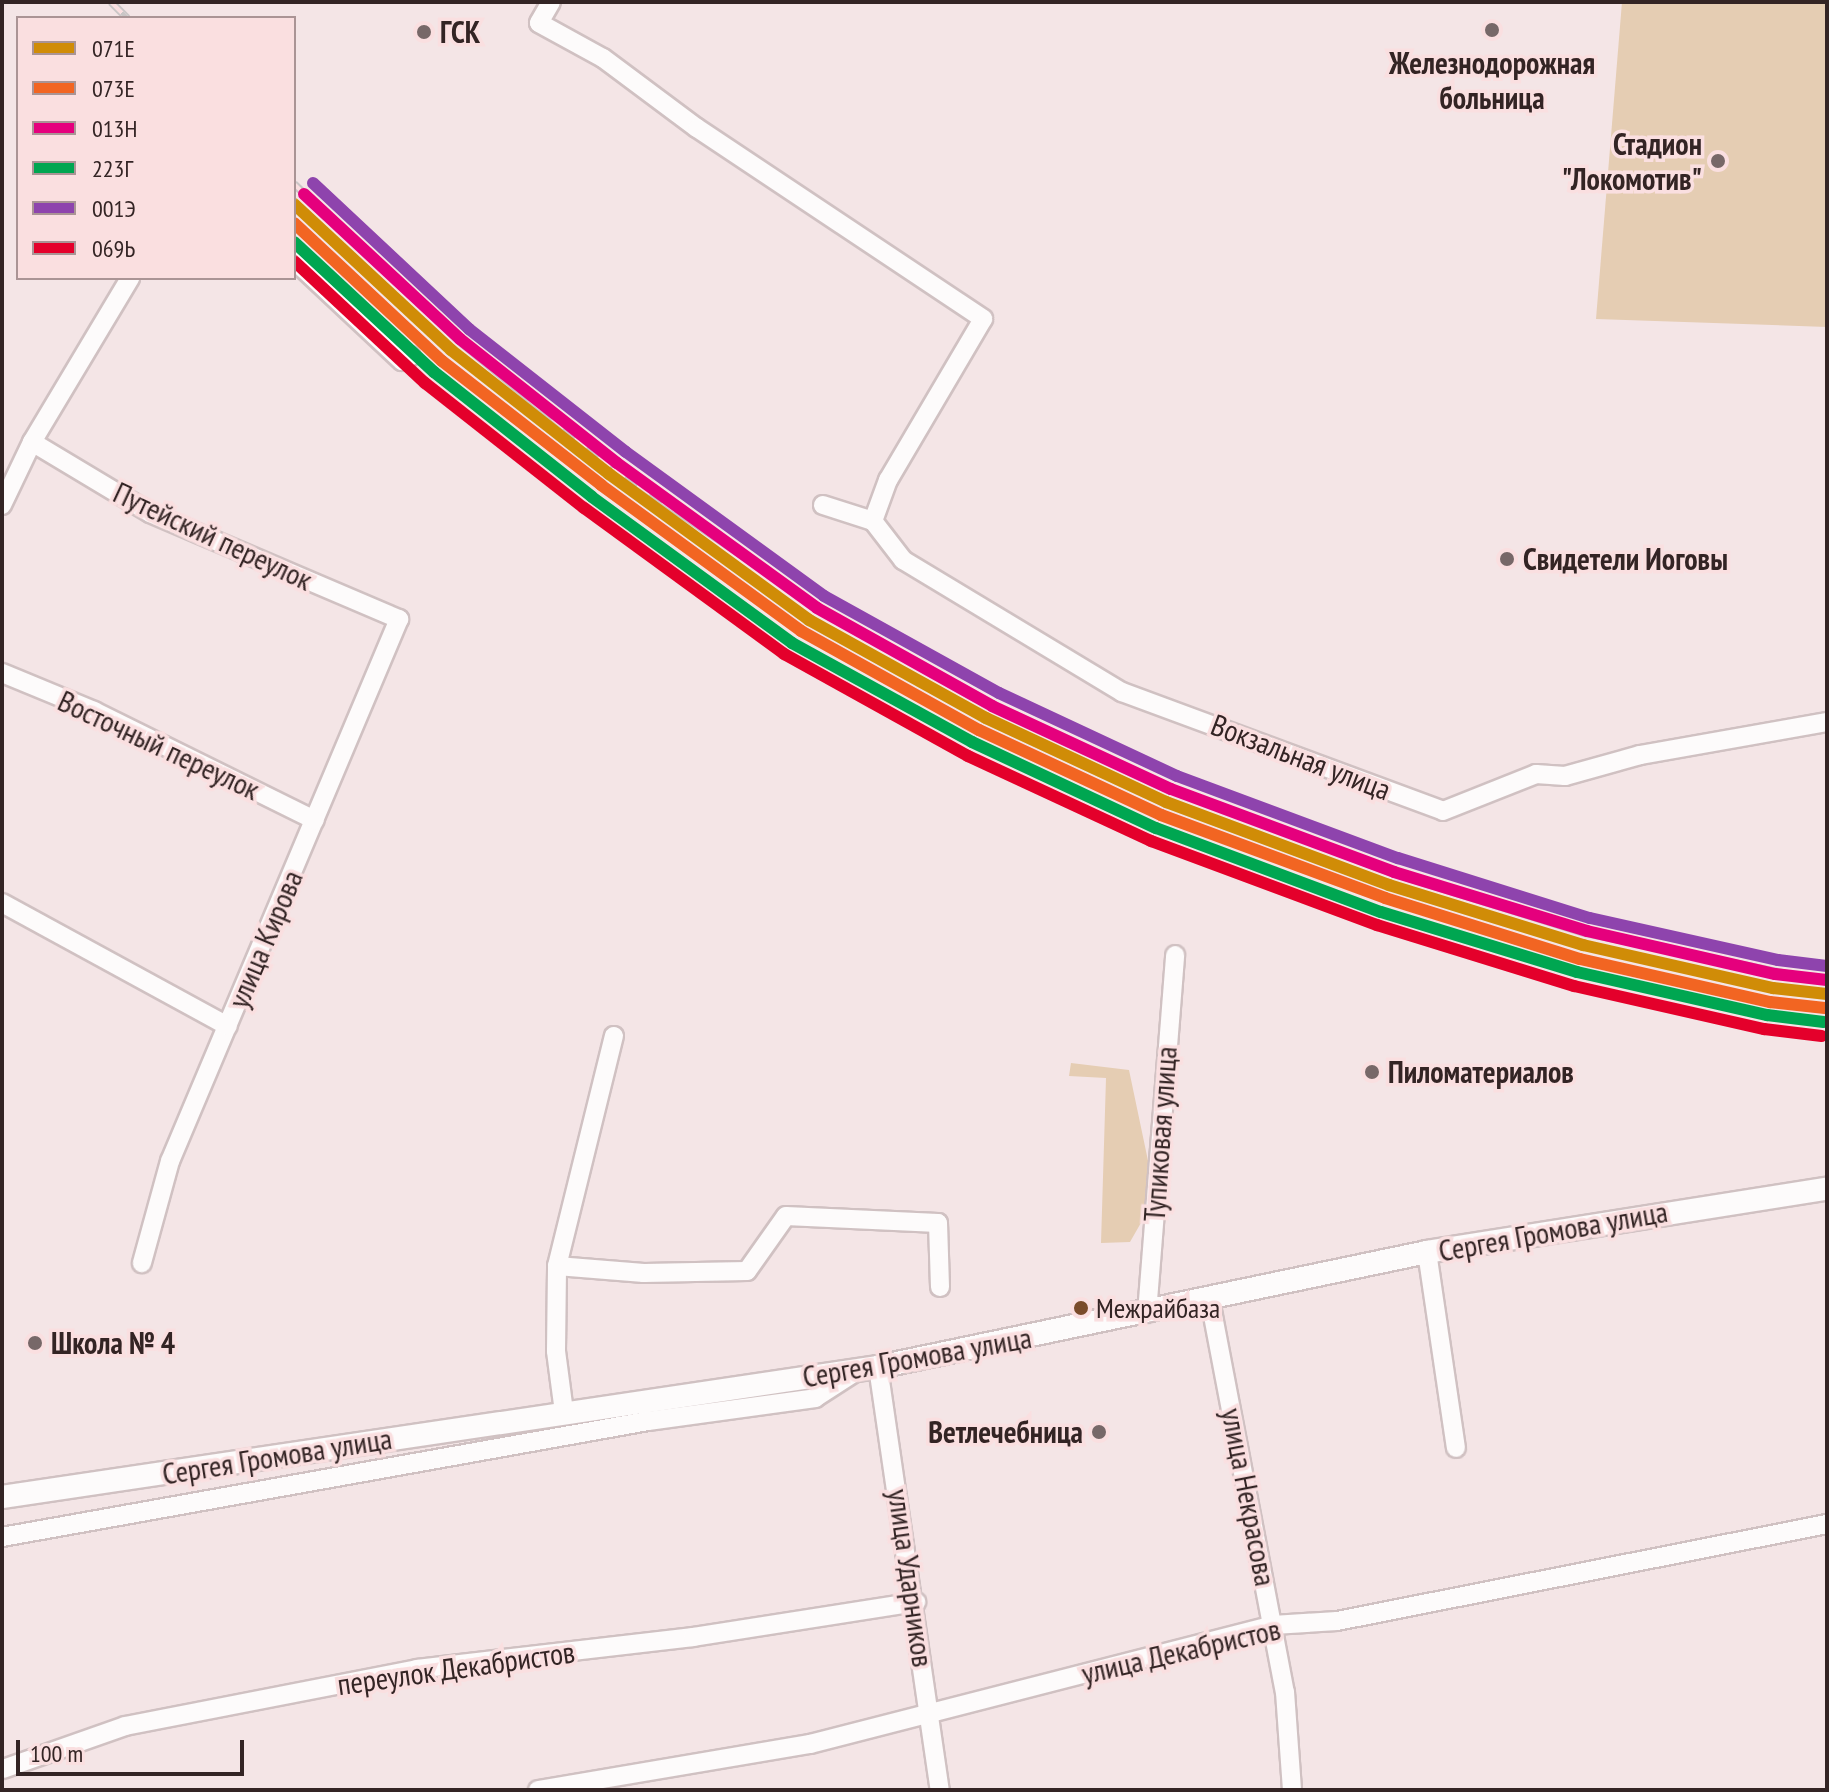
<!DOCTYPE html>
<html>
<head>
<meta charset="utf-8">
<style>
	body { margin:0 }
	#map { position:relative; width:1829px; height:1792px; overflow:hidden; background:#f4e5e6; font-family:"PT Sans Narrow",sans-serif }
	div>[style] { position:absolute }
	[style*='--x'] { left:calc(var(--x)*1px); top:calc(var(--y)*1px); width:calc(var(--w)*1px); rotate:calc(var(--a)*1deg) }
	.green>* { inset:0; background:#e5cdb3 }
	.roads { filter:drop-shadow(2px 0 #d0c1c2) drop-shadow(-2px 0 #d0c1c2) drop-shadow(0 2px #d0c1c2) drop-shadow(0 -2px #d0c1c2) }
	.minor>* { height:18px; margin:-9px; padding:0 9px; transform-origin:9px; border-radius:9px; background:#fdfbfb }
	.tertiary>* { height:22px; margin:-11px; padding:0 11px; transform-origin:11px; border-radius:11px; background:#fdfbfb }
	.rail>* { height:8px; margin-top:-4px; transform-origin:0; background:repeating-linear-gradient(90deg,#fadfe0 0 15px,#cac6c6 0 30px); box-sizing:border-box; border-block:2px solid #cac6c6 }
	.rail-1>* { height:12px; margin:-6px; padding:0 6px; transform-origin:6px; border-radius:6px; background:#d08c07 }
	.rail-2>* { height:12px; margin:-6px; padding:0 6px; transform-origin:6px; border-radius:6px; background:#f26522 }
	.rail-3>* { height:12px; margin:-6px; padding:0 6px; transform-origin:6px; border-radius:6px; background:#e5007d }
	.rail-4>* { height:12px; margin:-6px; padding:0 6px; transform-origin:6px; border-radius:6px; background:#00a651 }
	.rail-5>* { height:12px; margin:-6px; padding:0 6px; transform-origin:6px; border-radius:6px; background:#8e44ad }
	.rail-6>* { height:12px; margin:-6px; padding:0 6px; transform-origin:6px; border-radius:6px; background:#e4002b }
	.dots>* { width:22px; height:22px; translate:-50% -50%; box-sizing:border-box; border:4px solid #fadfe0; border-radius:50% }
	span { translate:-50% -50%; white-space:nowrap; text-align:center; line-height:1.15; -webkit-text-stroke:7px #fadfe0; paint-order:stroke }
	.bus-label { font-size:28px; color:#332424 }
	.left { translate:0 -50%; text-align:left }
	.poi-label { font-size:30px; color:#332424; font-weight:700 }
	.right { translate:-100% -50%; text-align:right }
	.street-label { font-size:30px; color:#332424 }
	.frame { position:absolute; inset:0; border:4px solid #332424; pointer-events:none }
	.legend { position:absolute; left:16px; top:16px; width:280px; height:264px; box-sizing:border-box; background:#fadfe0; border:2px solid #aa9495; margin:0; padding:10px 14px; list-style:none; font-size:24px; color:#332424 }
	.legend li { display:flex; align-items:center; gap:16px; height:40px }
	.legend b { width:40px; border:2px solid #aa9495 }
	.scale { position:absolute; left:16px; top:1740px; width:228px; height:36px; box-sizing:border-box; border:4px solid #332424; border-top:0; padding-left:10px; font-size:24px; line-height:28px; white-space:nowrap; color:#332424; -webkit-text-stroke:6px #fadfe0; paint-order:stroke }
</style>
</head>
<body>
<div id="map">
	<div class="green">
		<i style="clip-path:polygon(1622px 2px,1827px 2px,1827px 327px,1596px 319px)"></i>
		<i style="clip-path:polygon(1071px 1063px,1129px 1070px,1151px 1175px,1150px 1207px,1130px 1242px,1101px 1243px,1106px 1078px,1069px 1076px)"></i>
	</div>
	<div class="roads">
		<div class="minor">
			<i style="--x:551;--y:2;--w:24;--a:120"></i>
			<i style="--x:539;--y:23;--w:73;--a:28.7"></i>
			<i style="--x:603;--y:58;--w:117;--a:36.7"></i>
			<i style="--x:697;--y:128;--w:344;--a:33.7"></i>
			<i style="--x:983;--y:319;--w:187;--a:120.5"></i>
			<i style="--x:888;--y:480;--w:44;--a:110.1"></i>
			<i style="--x:294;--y:260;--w:148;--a:43.1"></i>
			<i style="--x:402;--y:361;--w:10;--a:-29"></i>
			<i style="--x:32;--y:442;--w:138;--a:31"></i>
			<i style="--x:150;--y:513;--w:271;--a:23.1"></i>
			<i style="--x:399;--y:619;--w:588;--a:112.9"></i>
			<i style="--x:170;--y:1161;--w:106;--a:105.4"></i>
			<i style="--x:2;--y:505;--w:70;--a:-64.5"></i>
			<i style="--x:32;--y:442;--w:191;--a:-59.1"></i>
			<i style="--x:823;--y:505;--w:52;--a:17.7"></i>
			<i style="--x:873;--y:521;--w:49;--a:52.4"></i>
			<i style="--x:903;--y:560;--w:256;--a:31.1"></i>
			<i style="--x:1122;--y:692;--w:342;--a:20.3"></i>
			<i style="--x:1443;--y:811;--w:100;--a:-21.7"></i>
			<i style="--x:1536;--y:774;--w:29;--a:4"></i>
			<i style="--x:1565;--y:776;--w:78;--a:-15.6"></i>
			<i style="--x:1640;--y:755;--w:190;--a:-10"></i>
			<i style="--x:2;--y:673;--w:100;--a:22.4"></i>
			<i style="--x:94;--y:711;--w:246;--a:26.3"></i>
			<i style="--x:2;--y:903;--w:257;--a:28.6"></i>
			<i style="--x:1427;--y:1252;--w:198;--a:81.6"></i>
			<i style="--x:557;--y:1266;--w:87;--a:4.6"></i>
			<i style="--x:644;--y:1273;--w:103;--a:-1.1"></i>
			<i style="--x:747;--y:1271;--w:67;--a:-54.7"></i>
			<i style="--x:786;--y:1216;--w:152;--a:2.6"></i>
			<i style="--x:938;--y:1223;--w:64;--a:88.2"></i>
			<i style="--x:1210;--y:1300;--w:399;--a:79.2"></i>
			<i style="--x:1285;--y:1692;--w:98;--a:85.9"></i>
			<i style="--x:1147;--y:1313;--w:359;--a:-85.5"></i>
			<i style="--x:878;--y:1367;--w:428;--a:81.7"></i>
			<i style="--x:564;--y:1412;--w:62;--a:-97.5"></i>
			<i style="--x:556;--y:1351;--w:85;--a:-89.3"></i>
			<i style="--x:557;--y:1266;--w:237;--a:-76.1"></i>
			<i style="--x:2;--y:1537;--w:656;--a:-10.18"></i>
			<i style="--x:648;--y:1421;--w:169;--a:-7.8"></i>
			<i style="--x:815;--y:1398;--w:48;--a:-33"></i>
			<i style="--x:3;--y:1769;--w:129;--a:-19.4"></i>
			<i style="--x:125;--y:1726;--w:298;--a:-11"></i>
			<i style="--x:417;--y:1669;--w:278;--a:-6.6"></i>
			<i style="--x:693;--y:1637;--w:226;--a:-8.9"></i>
			<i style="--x:538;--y:1790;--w:276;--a:-9.6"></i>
			<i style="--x:810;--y:1744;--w:478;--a:-14.4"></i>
			<i style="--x:1273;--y:1625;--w:64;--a:-3.6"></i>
			<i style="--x:1337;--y:1621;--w:500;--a:-11.2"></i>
		</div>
		<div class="tertiary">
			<i style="--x:2;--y:1497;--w:886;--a:-8.44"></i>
			<i style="--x:878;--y:1367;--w:561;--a:-11.83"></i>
			<i style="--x:1427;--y:1252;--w:405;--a:-9"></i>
		</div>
	</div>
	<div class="rail">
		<i style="--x:111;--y:2;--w:23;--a:45"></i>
		<i style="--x:294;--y:184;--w:229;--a:43.6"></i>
		<i style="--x:460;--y:342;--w:198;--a:39.5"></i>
		<i style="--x:613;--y:468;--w:245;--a:34.2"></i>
		<i style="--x:816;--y:606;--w:199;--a:29.5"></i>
		<i style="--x:989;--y:704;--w:205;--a:25.1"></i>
		<i style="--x:1175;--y:791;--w:232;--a:20.7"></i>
		<i style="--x:1392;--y:873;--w:202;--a:17.3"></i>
		<i style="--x:1585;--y:933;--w:247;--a:11.4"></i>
	</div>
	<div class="rail-1">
		<i style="--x:294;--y:204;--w:214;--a:42.9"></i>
		<i style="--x:451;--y:350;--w:201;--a:38.1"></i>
		<i style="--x:609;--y:474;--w:248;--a:36.1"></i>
		<i style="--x:809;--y:620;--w:202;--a:29"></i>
		<i style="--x:986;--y:718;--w:199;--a:25"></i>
		<i style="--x:1166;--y:802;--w:238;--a:20.4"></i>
		<i style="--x:1389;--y:885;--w:203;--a:17.2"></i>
		<i style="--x:1583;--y:945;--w:195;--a:12.8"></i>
		<i style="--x:1773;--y:988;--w:54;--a:6.3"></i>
	</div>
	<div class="rail-2">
		<i style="--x:294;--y:223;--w:202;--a:43"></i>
		<i style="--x:442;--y:361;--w:202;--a:37.9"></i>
		<i style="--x:601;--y:485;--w:248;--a:36.1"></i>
		<i style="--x:801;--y:631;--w:204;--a:29.1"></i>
		<i style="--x:979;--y:730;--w:201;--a:25"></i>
		<i style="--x:1161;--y:815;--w:239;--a:20.3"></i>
		<i style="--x:1385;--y:898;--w:204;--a:17.4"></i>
		<i style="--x:1580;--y:959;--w:195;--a:12.8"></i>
		<i style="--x:1770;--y:1002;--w:55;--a:6.2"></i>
	</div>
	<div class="rail-3">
		<i style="--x:304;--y:194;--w:213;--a:42.9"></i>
		<i style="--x:460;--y:339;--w:200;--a:38.3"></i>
		<i style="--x:617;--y:463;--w:247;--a:35.9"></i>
		<i style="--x:817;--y:608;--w:201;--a:29.2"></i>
		<i style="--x:992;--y:706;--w:197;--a:24.9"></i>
		<i style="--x:1171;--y:789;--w:238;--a:20.4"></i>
		<i style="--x:1394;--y:872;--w:202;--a:17"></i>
		<i style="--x:1587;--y:931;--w:193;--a:12.9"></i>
		<i style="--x:1775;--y:974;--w:52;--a:6.6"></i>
	</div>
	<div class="rail-4">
		<i style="--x:294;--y:242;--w:191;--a:42.9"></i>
		<i style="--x:434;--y:372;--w:201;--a:38.3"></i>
		<i style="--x:592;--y:497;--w:248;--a:36.1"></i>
		<i style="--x:792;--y:643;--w:205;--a:28.8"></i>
		<i style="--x:972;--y:742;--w:203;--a:25.1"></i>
		<i style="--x:1156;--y:828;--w:240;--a:20.5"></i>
		<i style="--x:1381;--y:912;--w:205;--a:17"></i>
		<i style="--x:1577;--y:972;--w:195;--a:12.8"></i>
		<i style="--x:1767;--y:1015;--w:57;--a:7"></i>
	</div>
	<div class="rail-5">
		<i style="--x:313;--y:183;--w:214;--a:43.1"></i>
		<i style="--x:469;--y:329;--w:199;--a:38.1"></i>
		<i style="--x:626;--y:452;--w:245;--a:36"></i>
		<i style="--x:824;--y:596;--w:200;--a:29"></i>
		<i style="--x:999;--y:693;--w:196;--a:25"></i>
		<i style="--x:1177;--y:776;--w:236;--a:20.4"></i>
		<i style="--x:1398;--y:858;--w:201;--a:17.4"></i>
		<i style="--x:1590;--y:918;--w:193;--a:12.6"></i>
		<i style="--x:1778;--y:960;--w:49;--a:7"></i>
	</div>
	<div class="rail-6">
		<i style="--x:294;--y:261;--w:179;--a:43"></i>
		<i style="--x:425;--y:383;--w:202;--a:38.2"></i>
		<i style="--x:584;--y:508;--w:248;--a:36.1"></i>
		<i style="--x:784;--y:654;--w:210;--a:29"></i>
		<i style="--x:968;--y:756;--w:202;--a:24.9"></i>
		<i style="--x:1151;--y:841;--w:241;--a:20.4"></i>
		<i style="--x:1377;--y:925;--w:206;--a:17.2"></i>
		<i style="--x:1574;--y:986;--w:195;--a:12.8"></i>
		<i style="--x:1764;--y:1029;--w:58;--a:6.9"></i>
	</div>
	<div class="dots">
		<i style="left:1492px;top:30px;background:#776868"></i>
		<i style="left:424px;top:32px;background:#776868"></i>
		<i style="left:1718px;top:161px;background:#776868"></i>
		<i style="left:1507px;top:559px;background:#776868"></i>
		<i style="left:1372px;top:1072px;background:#776868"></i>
		<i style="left:1081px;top:1308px;background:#7a4b2a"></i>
		<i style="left:35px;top:1343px;background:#776868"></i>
		<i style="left:1099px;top:1432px;background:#776868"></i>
	</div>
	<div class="bus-label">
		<span class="left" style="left:1096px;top:1308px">Межрайбаза</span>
	</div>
	<div class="poi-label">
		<span class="left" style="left:440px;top:32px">ГСК</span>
		<span style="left:1492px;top:80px">Железнодорожная<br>больница</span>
		<span class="right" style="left:1702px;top:161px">Стадион<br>"Локомотив"</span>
		<span class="left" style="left:1523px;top:559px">Свидетели Иоговы</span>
		<span class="left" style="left:1388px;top:1072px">Пиломатериалов</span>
		<span class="left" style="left:51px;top:1343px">Школа № 4</span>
		<span class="right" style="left:1083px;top:1432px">Ветлечебница</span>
	</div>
	<div class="street-label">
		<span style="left:213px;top:536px;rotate:25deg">Путейский переулок</span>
		<span style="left:159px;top:745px;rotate:25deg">Восточный переулок</span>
		<span style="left:1301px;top:757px;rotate:21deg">Вокзальная улица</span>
		<span style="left:265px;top:939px;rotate:-67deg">улица Кирова</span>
		<span style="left:1160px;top:1134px;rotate:-86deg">Тупиковая улица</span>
		<span style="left:1553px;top:1231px;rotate:-10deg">Сергея Громова улица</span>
		<span style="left:917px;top:1357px;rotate:-10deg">Сергея Громова улица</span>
		<span style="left:277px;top:1456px;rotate:-9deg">Сергея Громова улица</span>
		<span style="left:1249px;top:1497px;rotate:79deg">улица Некрасова</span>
		<span style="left:911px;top:1578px;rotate:82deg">улица Ударников</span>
		<span style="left:1181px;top:1651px;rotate:-13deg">улица Декабристов</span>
		<span style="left:456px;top:1668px;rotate:-8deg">переулок Декабристов</span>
	</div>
	<div class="frame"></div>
	<ul class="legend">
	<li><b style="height:10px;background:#d08c07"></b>071Е</li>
	<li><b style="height:10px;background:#f26522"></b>073Е</li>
	<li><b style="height:10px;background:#e5007d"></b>013Н</li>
	<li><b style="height:10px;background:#00a651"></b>223Г</li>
	<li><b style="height:10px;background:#8e44ad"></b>001Э</li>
	<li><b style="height:10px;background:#e4002b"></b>069Ь</li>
	</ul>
	<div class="scale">100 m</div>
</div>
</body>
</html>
